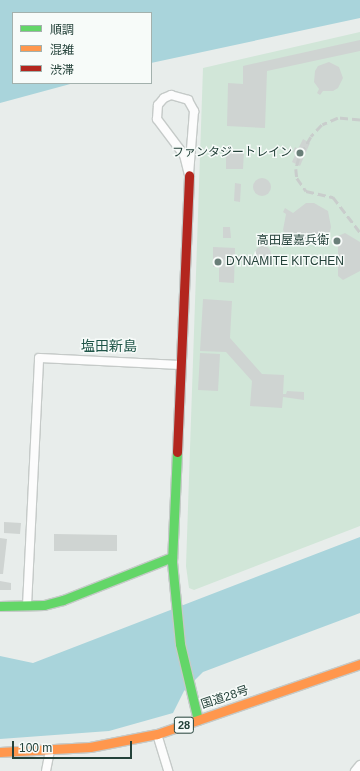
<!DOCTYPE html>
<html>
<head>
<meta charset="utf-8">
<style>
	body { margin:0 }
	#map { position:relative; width:360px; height:771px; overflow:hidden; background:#e8edeb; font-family:Arial,"Noto Sans JP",sans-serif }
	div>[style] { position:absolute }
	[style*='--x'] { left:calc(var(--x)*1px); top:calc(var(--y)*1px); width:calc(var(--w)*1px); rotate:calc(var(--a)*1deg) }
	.green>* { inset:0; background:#d1e6d8 }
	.water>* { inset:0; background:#a9d4db }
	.building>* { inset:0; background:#cfd4d2 }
	.round { border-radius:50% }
	.roads { filter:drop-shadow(1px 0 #c5cac8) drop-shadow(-1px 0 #c5cac8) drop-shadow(0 1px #c5cac8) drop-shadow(0 -1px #c5cac8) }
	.street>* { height:8px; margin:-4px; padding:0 4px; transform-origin:4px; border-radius:4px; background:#fcfcfc }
	.fast>* { height:9px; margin:-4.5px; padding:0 4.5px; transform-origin:4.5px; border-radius:4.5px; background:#63d668 }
	.slow>* { height:9px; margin:-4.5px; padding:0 4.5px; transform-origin:4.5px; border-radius:4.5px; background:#ff974d }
	.jam>* { height:9px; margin:-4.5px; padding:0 4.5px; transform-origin:4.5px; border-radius:4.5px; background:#b3261e }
	.rail>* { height:2.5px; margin-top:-1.25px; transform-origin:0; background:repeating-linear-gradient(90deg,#c9cdcc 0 8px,transparent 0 12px) }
	.dots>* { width:11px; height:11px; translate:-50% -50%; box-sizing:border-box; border:2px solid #f7fbf9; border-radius:50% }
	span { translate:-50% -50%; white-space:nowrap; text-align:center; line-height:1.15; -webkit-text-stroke:3px #f7fbf9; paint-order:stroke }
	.shield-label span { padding:1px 3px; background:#f7fbf9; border:1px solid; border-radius:3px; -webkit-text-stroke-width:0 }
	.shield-label { font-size:11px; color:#24423a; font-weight:700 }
	.poi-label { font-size:12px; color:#24423a }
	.right { translate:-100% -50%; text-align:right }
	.left { translate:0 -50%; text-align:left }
	.street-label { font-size:12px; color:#24423a }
	.quarter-label { font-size:14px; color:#1f5548 }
	.legend { position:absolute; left:12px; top:12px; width:140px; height:72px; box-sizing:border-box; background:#f7fbf9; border:1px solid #a3b1ad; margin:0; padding:5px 7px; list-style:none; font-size:12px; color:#24423a }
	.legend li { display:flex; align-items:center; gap:8px; height:20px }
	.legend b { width:20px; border:1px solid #a3b1ad }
	.scale { position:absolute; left:12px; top:741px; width:120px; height:18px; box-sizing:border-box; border:2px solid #24423a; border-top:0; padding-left:5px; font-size:12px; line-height:14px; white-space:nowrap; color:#24423a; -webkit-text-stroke:3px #f7fbf9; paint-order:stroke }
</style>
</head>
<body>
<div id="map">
	<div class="green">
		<i style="clip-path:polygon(360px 32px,360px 526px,194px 590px,189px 588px,186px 566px,203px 68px)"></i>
	</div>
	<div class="water">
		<i style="clip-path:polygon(0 0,360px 0,360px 18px,151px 63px,151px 13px,13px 13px,13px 83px,74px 83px,0 103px)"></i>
		<i style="clip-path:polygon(360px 537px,360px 613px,203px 672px,184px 691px,173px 713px,109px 731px,0 739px,0 656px,33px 663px)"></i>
	</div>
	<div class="building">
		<i style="clip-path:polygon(360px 40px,360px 51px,267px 71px,265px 128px,227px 126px,228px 83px,243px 84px,243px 66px)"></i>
		<i style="clip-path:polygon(329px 62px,339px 67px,343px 78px,338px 88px,333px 91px,323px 91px,320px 95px,317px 93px,319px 89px,314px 82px,315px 71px,318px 66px)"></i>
		<i style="clip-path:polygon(303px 139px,310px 143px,300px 166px,292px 162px,296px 153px,293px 152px,295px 147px,298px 149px)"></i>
		<i style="clip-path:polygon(226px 150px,244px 150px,243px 169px,226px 169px)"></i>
		<i class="round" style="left:253px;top:178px;width:18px;height:18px"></i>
		<i style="clip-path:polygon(235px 183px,241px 184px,240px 202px,234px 201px)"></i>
		<i style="clip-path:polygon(306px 203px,314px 203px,328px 211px,331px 227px,328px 240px,321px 235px,315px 241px,300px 245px,287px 237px,283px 230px,286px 214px,283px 212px,285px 208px,293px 213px)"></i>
		<i style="clip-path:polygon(223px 227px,230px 227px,231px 238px,223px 238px)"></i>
		<i style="clip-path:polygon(345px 233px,360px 242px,360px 271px,343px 280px,338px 276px,338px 236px)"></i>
		<i class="round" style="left:255px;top:246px;width:16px;height:16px"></i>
		<i style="clip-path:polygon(213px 247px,235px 248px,234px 283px,219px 282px,219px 267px,213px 267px)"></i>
		<i style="clip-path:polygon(203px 299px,232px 301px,230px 338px,262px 374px,284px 375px,283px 394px,286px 394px,287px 391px,304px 392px,304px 400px,283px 397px,282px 408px,250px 406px,252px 381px,226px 352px,200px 351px)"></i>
		<i style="clip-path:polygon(200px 353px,220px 354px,218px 391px,198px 390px)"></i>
		<i style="clip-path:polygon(4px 522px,21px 523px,20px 534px,4px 533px)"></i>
		<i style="clip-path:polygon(54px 534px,117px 535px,117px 551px,54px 551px)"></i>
		<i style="clip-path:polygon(0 538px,7px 539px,3px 574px,0 574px)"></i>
		<i style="clip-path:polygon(0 581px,11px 583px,11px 590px,0 590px)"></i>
	</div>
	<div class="roads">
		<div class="street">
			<i style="--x:171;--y:95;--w:18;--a:16"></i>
			<i style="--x:188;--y:100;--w:13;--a:61"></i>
			<i style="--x:194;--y:111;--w:64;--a:94.5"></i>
			<i style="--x:189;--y:175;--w:21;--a:-104"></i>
			<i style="--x:184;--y:155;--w:45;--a:-126.9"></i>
			<i style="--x:157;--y:119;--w:14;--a:-86"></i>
			<i style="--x:158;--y:105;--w:9;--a:-49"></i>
			<i style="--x:164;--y:98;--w:8;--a:-23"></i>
			<i style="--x:27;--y:606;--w:248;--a:-87.2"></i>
			<i style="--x:39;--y:358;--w:142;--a:2.8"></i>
			<i style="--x:157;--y:734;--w:39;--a:73"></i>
			<i style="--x:46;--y:771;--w:21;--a:-79"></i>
			<i style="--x:355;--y:771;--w:8;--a:-50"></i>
		</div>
		<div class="fast">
			<i style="--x:177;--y:452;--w:110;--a:92.6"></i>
			<i style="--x:172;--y:562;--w:82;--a:84.4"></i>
			<i style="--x:180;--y:644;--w:78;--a:76.7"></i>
			<i style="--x:0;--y:606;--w:44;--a:-1.3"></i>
			<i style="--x:44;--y:605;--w:20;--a:-15"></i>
			<i style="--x:63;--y:600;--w:117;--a:-21.5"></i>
		</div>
		<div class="slow">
			<i style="--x:0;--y:752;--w:90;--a:-3.2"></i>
			<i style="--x:90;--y:747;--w:68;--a:-11"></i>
			<i style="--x:157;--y:734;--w:215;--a:-19"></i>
		</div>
		<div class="jam">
			<i style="--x:177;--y:452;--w:277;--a:-87.5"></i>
		</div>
	</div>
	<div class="rail">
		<i style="--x:360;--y:120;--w:22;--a:-175"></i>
		<i style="--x:338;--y:118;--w:17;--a:156"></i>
		<i style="--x:322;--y:125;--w:16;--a:133"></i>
		<i style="--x:311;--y:137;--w:24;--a:120"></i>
		<i style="--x:299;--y:158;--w:11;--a:105"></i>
		<i style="--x:296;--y:169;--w:9;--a:84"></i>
		<i style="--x:297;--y:178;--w:16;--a:55"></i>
		<i style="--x:306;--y:191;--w:28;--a:13"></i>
		<i style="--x:333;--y:197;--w:44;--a:52.4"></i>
	</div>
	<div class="dots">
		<i style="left:300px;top:153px;background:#697e78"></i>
		<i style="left:337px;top:241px;background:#697e78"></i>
		<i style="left:218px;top:262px;background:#697e78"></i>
	</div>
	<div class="shield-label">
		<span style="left:184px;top:725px">28</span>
	</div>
	<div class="poi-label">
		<span class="right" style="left:292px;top:153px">ファンタジートレイン</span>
		<span class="right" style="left:329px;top:241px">高田屋嘉兵衛</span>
		<span class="left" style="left:226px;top:262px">DYNAMITE KITCHEN</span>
	</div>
	<div class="street-label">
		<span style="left:225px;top:698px;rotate:-18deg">国道28号</span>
	</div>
	<div class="quarter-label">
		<span style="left:109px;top:346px">塩田新島</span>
	</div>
	<ul class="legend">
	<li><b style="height:5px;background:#63d668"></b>順調</li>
	<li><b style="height:5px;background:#ff974d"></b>混雑</li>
	<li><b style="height:5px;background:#b3261e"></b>渋滞</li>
	</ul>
	<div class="scale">100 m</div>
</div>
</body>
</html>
